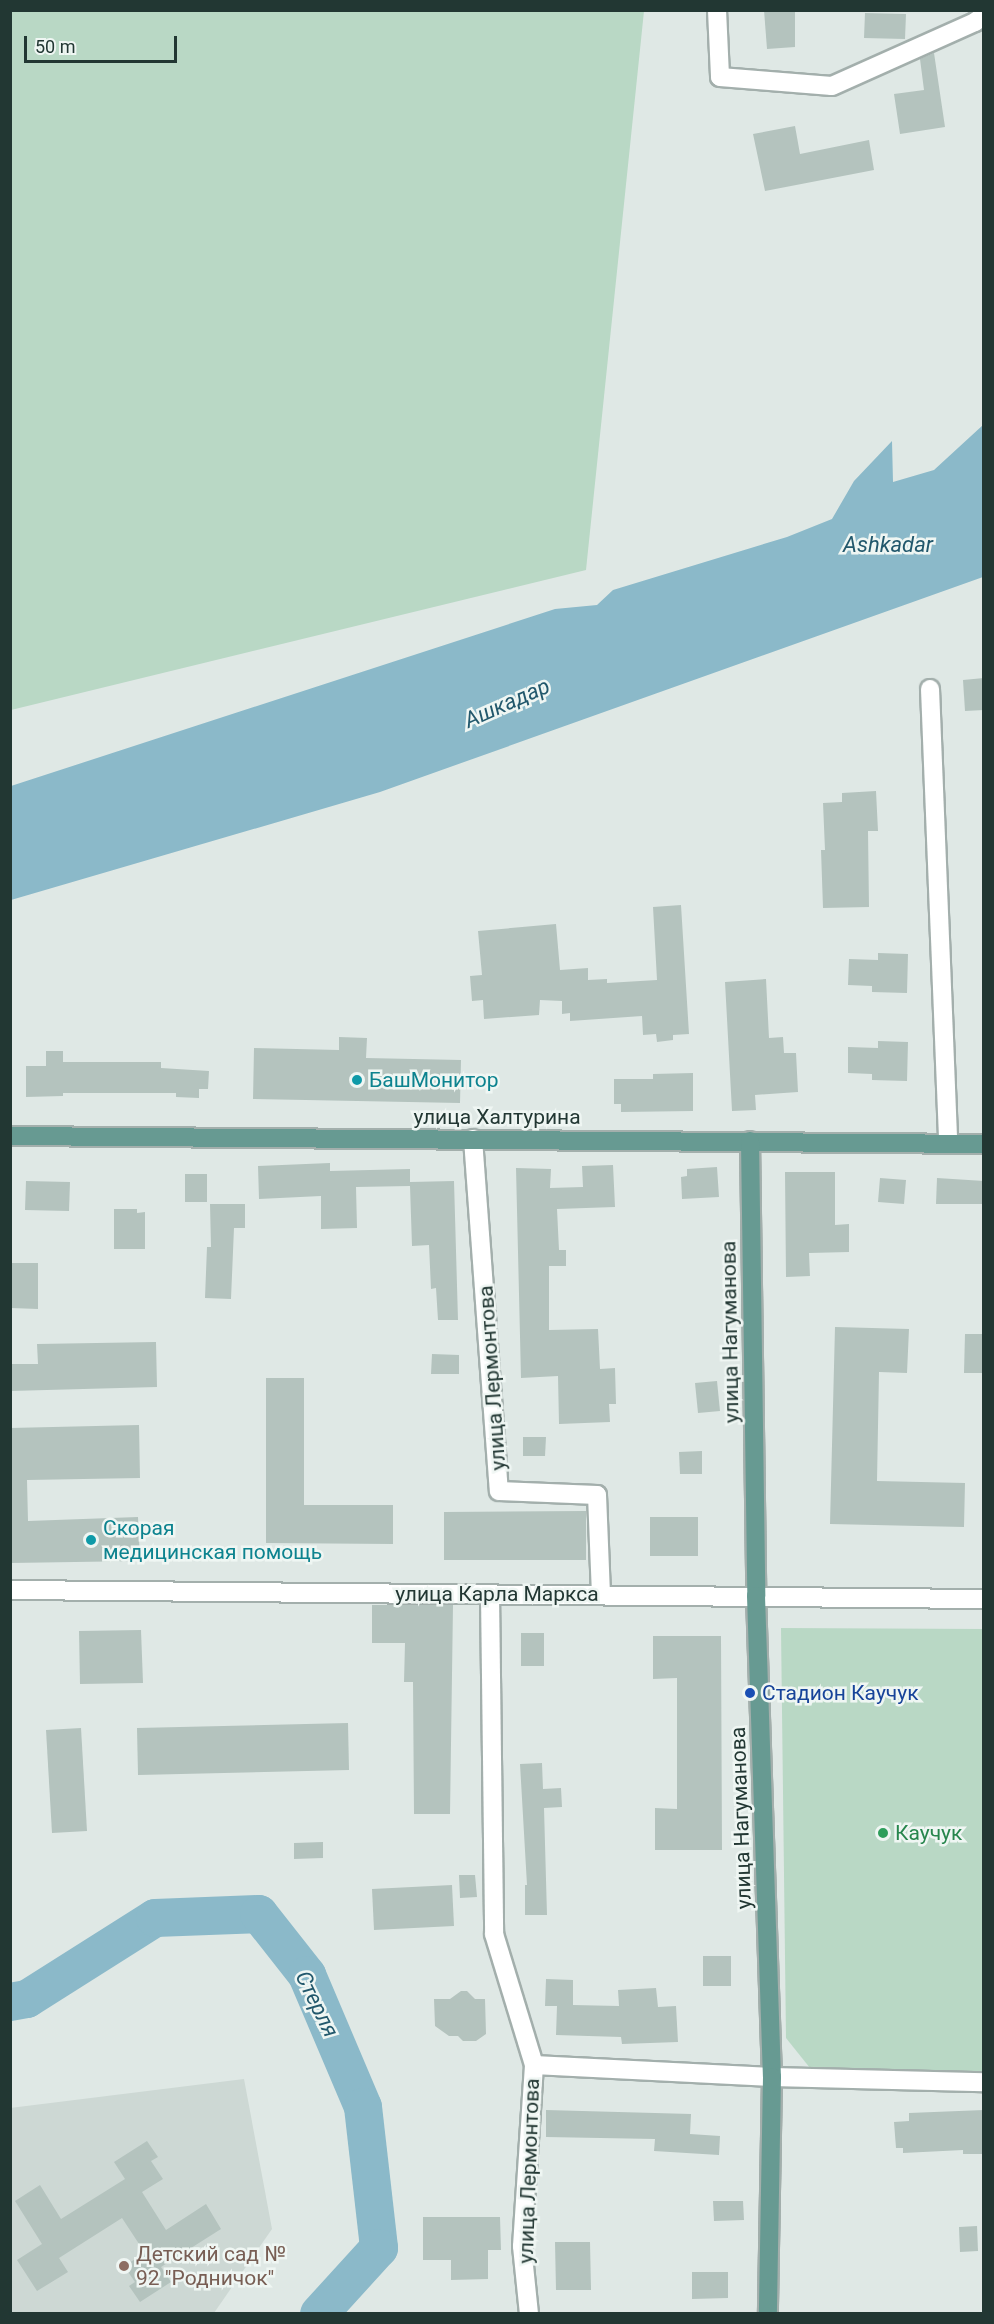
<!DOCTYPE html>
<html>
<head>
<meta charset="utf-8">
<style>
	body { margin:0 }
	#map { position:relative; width:994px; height:2324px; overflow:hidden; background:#dfe8e5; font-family:Roboto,sans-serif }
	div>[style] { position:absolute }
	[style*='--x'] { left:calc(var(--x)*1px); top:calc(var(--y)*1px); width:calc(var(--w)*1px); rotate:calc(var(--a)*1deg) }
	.built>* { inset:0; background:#cdd8d4 }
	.green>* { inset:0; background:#b9d8c5 }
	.water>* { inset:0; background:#8bb9c9 }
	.river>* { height:38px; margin:-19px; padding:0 19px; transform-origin:19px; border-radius:19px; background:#8bb9c9 }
	.building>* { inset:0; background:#b4c3be }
	.roads { filter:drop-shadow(2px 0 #a3afac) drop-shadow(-2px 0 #a3afac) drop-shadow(0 2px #a3afac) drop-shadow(0 -2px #a3afac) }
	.minor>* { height:18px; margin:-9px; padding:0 9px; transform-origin:9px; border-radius:9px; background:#fff }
	.major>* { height:18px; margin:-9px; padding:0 9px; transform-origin:9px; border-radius:9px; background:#679a92 }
	.dots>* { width:16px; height:16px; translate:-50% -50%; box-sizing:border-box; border:3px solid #eff6f3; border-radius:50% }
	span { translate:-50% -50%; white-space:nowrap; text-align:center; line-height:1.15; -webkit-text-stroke:5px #eff6f3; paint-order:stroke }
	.culture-label { font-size:21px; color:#0d838f }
	.left { translate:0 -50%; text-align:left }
	.street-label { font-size:21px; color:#223733 }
	.transit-label { font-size:21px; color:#164399 }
	.leisure-label { font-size:21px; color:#27864d }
	.education-label { font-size:21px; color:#785e54 }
	.water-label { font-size:22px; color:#22586c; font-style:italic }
	.frame { position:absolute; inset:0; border:12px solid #223733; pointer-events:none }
	.scale { position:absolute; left:24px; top:36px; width:153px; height:27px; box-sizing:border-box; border:3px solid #223733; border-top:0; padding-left:8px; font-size:18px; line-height:21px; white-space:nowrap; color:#223733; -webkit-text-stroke:4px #eff6f3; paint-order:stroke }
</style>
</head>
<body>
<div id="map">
	<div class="built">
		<i style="clip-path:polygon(244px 2079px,272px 2229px,214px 2313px,11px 2313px,10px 2108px)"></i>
	</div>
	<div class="green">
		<i style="clip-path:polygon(10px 11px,644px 11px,586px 570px,11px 710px)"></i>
		<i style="clip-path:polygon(781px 1628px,983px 1629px,983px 2074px,814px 2073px,786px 2038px)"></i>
	</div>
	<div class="water">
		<i style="clip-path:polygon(983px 425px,983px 577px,380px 792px,11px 900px,11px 786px,555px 609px,597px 605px,613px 590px,787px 537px,832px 519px,854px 481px,892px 441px,893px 482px,934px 470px)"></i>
	</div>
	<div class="river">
		<i style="--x:10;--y:2002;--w:17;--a:-10"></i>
		<i style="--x:27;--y:1999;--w:151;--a:-32.3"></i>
		<i style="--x:155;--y:1918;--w:104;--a:-2.2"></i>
		<i style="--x:259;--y:1914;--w:78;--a:51.8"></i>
		<i style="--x:307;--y:1975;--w:143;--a:67"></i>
		<i style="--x:363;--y:2107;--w:142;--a:83.5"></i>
		<i style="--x:379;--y:2248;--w:89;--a:132.3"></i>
	</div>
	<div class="building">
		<i style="clip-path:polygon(764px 10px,795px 10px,795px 47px,767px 49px)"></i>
		<i style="clip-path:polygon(865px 13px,906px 14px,905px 39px,864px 38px)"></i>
		<i style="clip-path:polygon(934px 53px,945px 127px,900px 134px,894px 94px,924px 90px,920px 59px)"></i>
		<i style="clip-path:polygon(795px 126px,800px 154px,869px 140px,874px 170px,765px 191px,753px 134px)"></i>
		<i style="clip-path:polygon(984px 678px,984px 710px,965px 711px,963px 680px)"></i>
		<i style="clip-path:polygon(876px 791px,878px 831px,868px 831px,869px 907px,823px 908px,821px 850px,825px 850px,823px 803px,842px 802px,842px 793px)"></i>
		<i style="clip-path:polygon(681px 905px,689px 1034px,673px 1035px,673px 1040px,657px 1042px,656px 1034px,643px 1035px,642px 1016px,570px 1021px,570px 1013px,562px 1014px,562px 1001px,540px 1000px,539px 1015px,484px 1019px,483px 1000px,472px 1001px,470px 976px,482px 975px,478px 931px,556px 924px,560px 970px,588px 968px,588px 980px,607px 979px,607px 983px,657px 980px,653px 907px)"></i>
		<i style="clip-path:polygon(878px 953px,908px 954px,907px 993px,872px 992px,872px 986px,848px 985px,849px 959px,878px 960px)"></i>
		<i style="clip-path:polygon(766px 979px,769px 1038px,783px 1037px,784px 1053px,796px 1053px,798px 1092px,755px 1095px,756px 1110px,732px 1111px,725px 982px)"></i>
		<i style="clip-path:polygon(339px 1037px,367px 1038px,366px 1058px,461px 1060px,460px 1103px,253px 1099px,254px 1048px,339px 1050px)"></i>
		<i style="clip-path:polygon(878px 1041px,908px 1042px,907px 1081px,872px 1080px,872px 1074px,848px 1073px,848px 1047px,878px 1048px)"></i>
		<i style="clip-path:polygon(46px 1051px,63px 1051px,63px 1062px,161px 1062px,161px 1068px,209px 1071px,208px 1089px,199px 1089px,199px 1098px,176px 1097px,176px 1093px,63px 1093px,63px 1096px,26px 1097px,26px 1066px,46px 1066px)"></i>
		<i style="clip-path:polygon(693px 1073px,693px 1111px,621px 1112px,621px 1104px,614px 1104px,614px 1079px,653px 1079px,653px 1074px)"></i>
		<i style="clip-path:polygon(330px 1163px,330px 1171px,410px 1169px,410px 1182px,454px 1181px,458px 1320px,438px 1320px,436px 1288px,431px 1289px,429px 1245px,412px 1246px,410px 1186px,356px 1187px,357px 1228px,321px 1229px,321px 1196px,259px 1199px,258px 1166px)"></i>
		<i style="clip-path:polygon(613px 1165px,615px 1207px,557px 1209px,559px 1250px,566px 1250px,566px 1266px,549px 1266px,549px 1330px,598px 1329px,600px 1369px,615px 1368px,616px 1404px,609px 1404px,610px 1422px,559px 1424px,558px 1376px,521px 1378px,516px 1168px,551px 1169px,550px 1188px,583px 1187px,582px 1166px)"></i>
		<i style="clip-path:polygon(717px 1167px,719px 1197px,682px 1199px,681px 1177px,687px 1176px,687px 1169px)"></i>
		<i style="clip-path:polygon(785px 1172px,835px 1172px,835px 1225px,849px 1224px,849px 1252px,809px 1253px,810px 1276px,786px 1277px)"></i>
		<i style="clip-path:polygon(185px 1174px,207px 1174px,207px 1202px,185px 1202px)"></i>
		<i style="clip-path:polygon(880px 1178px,906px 1180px,904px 1204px,878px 1202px)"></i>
		<i style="clip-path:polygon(937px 1178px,984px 1181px,984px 1204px,936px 1204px)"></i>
		<i style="clip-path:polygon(26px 1181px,70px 1182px,69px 1211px,25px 1210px)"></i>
		<i style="clip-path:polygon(210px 1204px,245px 1204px,245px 1228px,234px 1228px,231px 1299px,205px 1298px,207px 1247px,211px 1247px)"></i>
		<i style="clip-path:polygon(114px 1209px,137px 1209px,137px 1213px,145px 1212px,145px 1249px,114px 1249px)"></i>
		<i style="clip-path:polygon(11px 1263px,38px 1263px,38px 1309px,11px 1308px)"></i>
		<i style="clip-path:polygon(835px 1327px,909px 1329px,907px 1373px,879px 1372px,877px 1481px,965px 1483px,964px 1527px,830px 1524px)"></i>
		<i style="clip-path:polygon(965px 1334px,984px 1334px,984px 1373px,964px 1373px)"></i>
		<i style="clip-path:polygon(156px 1342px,157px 1387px,10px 1391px,10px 1364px,38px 1364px,37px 1344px)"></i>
		<i style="clip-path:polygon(432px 1354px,459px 1355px,459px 1374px,431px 1374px)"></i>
		<i style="clip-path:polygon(266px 1378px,304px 1378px,304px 1505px,393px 1505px,393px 1544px,266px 1543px)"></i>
		<i style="clip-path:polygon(717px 1381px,720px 1411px,698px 1413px,695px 1383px)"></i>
		<i style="clip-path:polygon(139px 1425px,140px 1478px,27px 1480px,28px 1521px,138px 1517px,140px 1561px,10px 1563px,10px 1428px)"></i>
		<i style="clip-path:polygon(523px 1437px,546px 1437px,545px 1456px,523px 1456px)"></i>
		<i style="clip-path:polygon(702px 1451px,702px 1474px,680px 1474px,679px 1452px)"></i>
		<i style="clip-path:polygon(586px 1511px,586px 1560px,444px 1560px,444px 1512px)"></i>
		<i style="clip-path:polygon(650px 1517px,698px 1517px,698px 1556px,650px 1556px)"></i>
		<i style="clip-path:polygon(372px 1605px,453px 1605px,450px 1814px,414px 1814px,413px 1682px,404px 1682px,405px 1643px,372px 1643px)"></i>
		<i style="clip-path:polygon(141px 1630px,143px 1683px,80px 1684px,79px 1631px)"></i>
		<i style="clip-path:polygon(521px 1633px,544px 1633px,544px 1666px,521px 1666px)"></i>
		<i style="clip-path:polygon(653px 1636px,721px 1636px,722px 1850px,655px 1850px,655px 1808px,677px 1809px,677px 1678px,653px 1679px)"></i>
		<i style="clip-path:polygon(348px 1723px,349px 1770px,138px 1775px,137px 1728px)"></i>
		<i style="clip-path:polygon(81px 1728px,87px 1831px,52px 1833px,46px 1730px)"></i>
		<i style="clip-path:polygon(542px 1763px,543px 1789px,561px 1788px,562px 1807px,544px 1808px,547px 1915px,525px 1915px,525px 1885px,527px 1885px,520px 1764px)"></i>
		<i style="clip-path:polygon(323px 1842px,323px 1858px,294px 1859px,294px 1843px)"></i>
		<i style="clip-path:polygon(459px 1875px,475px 1875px,477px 1897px,460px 1898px)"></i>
		<i style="clip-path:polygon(452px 1885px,454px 1926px,374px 1930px,372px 1889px)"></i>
		<i style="clip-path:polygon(703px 1956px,731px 1956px,731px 1986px,703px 1986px)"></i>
		<i style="clip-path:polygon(546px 1979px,573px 1980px,573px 2005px,619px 2006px,618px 1990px,656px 1988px,658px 2007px,676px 2006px,678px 2042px,622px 2044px,621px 2037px,556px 2035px,557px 2006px,545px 2006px)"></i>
		<i style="clip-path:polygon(461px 1991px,467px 1991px,475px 1999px,485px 1999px,486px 2034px,476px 2041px,463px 2041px,458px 2036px,449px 2036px,435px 2026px,434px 1999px,450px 1999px)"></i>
		<i style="clip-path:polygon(546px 2110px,691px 2114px,690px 2134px,720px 2136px,719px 2155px,654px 2151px,655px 2139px,546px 2137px)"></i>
		<i style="clip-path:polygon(984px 2110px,984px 2154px,963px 2154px,963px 2150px,903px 2153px,903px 2148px,896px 2148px,894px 2122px,909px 2121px,909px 2113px)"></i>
		<i style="clip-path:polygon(147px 2141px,158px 2157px,151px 2161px,163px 2179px,142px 2192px,166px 2230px,206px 2204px,221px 2229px,161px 2267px,171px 2282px,140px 2302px,129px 2286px,135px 2282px,124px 2266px,145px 2253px,122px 2218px,59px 2258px,68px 2272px,37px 2291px,17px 2260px,42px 2244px,15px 2201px,40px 2185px,61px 2219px,125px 2179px,114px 2162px)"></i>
		<i style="clip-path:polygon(713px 2201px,743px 2201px,744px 2220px,714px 2221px)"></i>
		<i style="clip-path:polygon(423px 2217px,500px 2217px,501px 2250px,488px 2250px,488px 2279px,451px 2280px,451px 2260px,423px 2260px)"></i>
		<i style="clip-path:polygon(977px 2226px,978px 2251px,960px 2252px,959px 2227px)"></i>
		<i style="clip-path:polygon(555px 2242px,590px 2242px,591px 2290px,556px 2290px)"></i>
		<i style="clip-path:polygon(692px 2272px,728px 2272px,728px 2298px,692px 2299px)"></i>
	</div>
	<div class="roads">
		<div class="minor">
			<i style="--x:717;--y:10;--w:67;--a:87.4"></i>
			<i style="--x:720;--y:77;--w:112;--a:4.6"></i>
			<i style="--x:832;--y:86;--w:157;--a:-24.1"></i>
			<i style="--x:975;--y:22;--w:11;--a:-38"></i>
			<i style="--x:930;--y:689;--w:455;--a:87.7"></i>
			<i style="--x:473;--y:1139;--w:353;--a:85.8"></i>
			<i style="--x:499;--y:1491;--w:98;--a:2.3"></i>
			<i style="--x:597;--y:1495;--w:99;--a:87.7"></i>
			<i style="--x:10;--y:1590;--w:974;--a:0.53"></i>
			<i style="--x:490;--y:1594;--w:340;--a:89.3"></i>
			<i style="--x:494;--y:1934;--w:137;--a:73"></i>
			<i style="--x:534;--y:2065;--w:238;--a:2.9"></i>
			<i style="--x:772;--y:2077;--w:212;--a:1.4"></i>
			<i style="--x:529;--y:2314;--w:68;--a:-95.9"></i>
			<i style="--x:522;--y:2246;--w:181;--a:-86.2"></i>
		</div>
		<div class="major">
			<i style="--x:10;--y:1136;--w:974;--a:0.47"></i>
			<i style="--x:750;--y:1141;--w:455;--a:89.2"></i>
			<i style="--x:756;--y:1596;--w:481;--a:88.1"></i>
			<i style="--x:772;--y:2077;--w:237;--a:91"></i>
		</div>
	</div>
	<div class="dots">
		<i style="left:357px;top:1080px;background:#0f9aa8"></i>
		<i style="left:91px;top:1540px;background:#0f9aa8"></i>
		<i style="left:750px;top:1693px;background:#1a4fb4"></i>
		<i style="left:883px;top:1833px;background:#2e9e5b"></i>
		<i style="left:124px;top:2266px;background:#8d6e63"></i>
	</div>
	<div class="culture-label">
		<span class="left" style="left:369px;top:1080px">БашМонитор</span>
		<span class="left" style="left:103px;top:1540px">Скорая<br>медицинская помощь</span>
	</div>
	<div class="street-label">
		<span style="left:497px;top:1117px">улица Халтурина</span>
		<span style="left:730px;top:1332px;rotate:-91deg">улица Нагуманова</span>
		<span style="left:492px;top:1378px;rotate:-94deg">улица Лермонтова</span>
		<span style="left:497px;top:1594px">улица Карла Маркса</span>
		<span style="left:741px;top:1818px;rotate:-92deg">улица Нагуманова</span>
		<span style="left:529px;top:2171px;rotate:-88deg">улица Лермонтова</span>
	</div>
	<div class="transit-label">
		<span class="left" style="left:762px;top:1693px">Стадион Каучук</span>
	</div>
	<div class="leisure-label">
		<span class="left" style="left:895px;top:1833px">Каучук</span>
	</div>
	<div class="education-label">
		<span class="left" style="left:136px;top:2266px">Детский сад №<br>92 "Родничок"</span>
	</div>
	<div class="water-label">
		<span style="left:888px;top:545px">Ashkadar</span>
		<span style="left:507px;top:703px;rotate:-24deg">Ашкадар</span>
		<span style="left:317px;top:2004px;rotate:64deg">Стерля</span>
	</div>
	<div class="frame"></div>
	<div class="scale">50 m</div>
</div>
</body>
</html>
